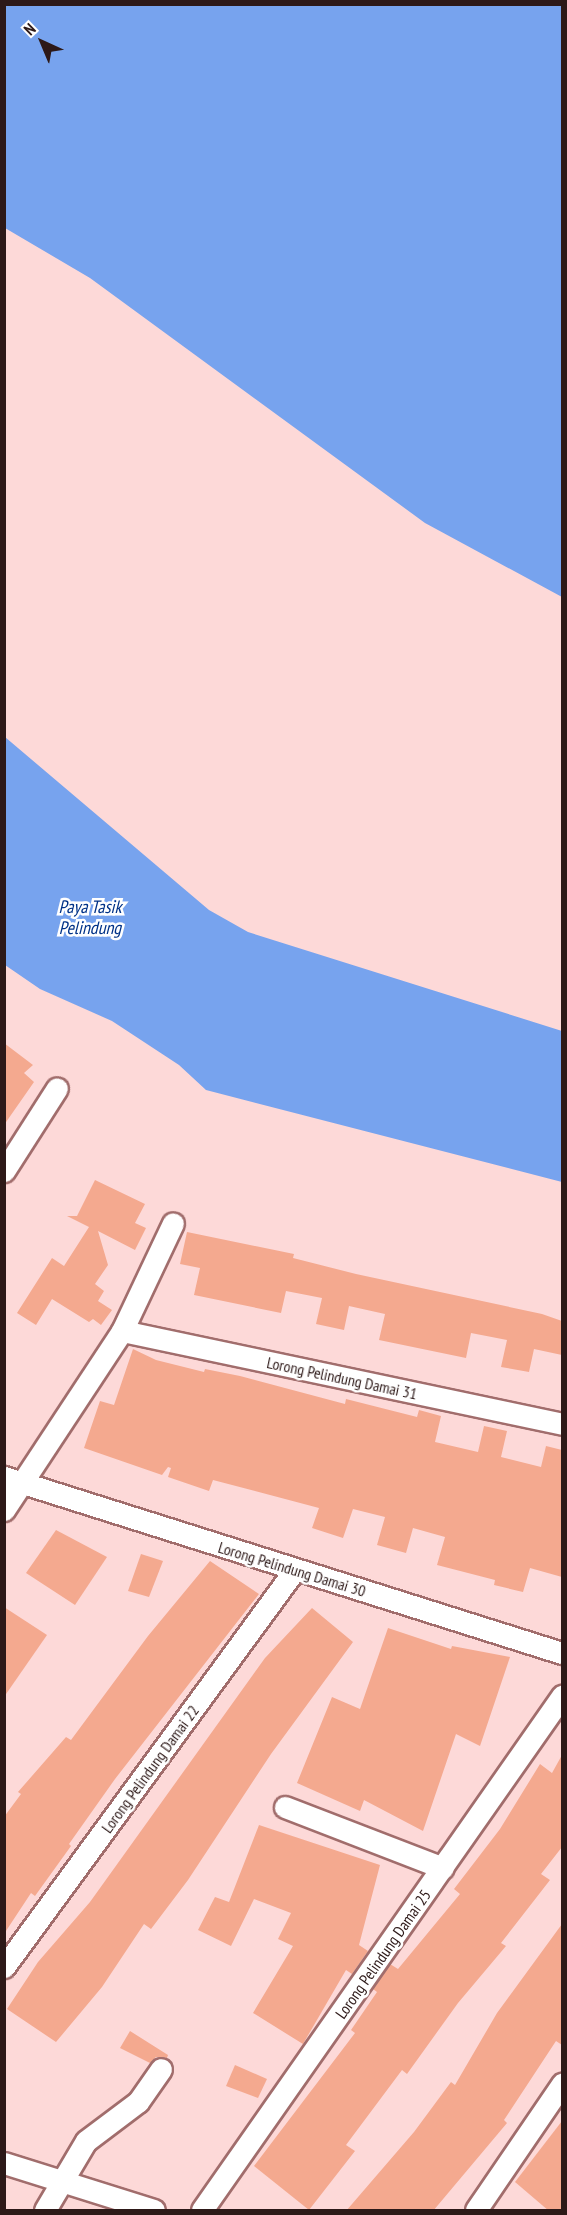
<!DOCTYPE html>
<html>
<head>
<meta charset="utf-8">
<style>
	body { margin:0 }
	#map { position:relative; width:567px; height:2215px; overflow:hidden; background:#fdd9d8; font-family:"PT Sans Narrow",sans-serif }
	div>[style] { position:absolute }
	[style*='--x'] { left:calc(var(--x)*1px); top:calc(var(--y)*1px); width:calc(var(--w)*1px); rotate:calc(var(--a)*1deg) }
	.water>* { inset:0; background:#77a3ee }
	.building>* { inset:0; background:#f4a98f }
	.roads { filter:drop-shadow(2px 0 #a16d6c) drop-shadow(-2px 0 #a16d6c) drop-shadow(0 2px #a16d6c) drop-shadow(0 -2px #a16d6c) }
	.street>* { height:21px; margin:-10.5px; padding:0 10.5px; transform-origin:10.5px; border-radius:10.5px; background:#fff }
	span { translate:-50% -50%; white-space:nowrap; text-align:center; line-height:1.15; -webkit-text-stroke:5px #fff; paint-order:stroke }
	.street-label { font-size:16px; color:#2d1918 }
	.water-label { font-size:18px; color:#003287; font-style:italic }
	.frame { position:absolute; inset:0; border:6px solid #2d1918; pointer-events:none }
	.north { position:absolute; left:12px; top:12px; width:60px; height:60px; -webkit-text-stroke:4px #fff; paint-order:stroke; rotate:316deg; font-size:16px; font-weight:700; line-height:24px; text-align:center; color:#2d1918 }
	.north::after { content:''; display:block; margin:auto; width:21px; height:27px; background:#2d1918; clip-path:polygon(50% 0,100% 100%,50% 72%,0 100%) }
</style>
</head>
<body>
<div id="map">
	<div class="water">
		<i style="clip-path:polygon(5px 4px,562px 5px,562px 597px,425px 523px,90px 278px,5px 228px)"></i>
		<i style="clip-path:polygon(5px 737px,209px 910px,248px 932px,562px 1031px,562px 1182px,206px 1090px,179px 1065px,112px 1021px,40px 989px,5px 965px)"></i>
	</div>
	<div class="building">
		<i style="clip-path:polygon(4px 1043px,33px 1065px,24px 1073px,34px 1082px,4px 1125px)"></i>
		<i style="clip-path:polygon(95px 1180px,145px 1204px,135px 1223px,146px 1228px,135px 1250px,98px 1231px,108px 1265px,95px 1284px,104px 1291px,98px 1301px,112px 1310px,101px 1325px,93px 1319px,89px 1322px,52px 1299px,36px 1325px,17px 1313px,52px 1258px,64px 1266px,89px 1227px,67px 1216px,77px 1216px)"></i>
		<i style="clip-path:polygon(187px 1232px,294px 1254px,293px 1258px,356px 1274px,542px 1314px,562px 1321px,562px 1355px,534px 1349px,529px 1372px,501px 1367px,507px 1340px,471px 1333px,466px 1358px,379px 1340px,385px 1314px,349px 1306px,344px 1330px,316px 1324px,322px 1298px,286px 1291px,281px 1313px,194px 1295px,200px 1268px,180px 1264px)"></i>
		<i style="clip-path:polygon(133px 1349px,156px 1360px,204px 1372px,205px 1369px,240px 1376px,345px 1404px,346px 1399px,417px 1417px,419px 1410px,441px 1416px,435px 1442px,478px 1452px,484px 1426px,507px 1431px,501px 1457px,541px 1467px,546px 1446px,562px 1450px,562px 1577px,530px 1568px,523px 1592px,494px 1585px,495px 1580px,437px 1565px,445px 1537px,413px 1528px,406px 1553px,377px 1545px,385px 1517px,353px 1509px,343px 1538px,312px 1528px,319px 1508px,213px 1480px,209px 1491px,168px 1477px,171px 1468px,168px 1467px,162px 1475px,84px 1448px,100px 1401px,114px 1405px)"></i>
		<i style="clip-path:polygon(56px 1530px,107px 1557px,75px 1605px,26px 1573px)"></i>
		<i style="clip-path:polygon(141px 1554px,163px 1561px,149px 1597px,128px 1591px)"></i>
		<i style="clip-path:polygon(210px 1561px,259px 1594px,115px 1779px,69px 1844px,71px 1846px,35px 1896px,31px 1893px,4px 1934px,4px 1817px,21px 1794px,18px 1792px,66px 1737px,71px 1740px,148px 1636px)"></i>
		<i style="clip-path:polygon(4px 1607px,47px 1635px,4px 1697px)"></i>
		<i style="clip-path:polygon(312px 1608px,353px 1642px,271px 1754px,188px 1880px,151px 1929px,144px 1924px,102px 1987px,56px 2042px,7px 2009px,38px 1962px,90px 1902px,265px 1658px)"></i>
		<i style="clip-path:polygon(388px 1628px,451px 1649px,452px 1646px,510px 1657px,480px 1746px,456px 1734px,423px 1831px,364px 1800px,360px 1811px,297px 1783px,332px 1697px,360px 1709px)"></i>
		<i style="clip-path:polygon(562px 1755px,562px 1847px,541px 1874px,550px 1880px,501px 1943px,506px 1946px,458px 2003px,407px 2074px,402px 2070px,346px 2145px,355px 2151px,309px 2210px,254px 2166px,355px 2033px,351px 2030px,377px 1992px,373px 1989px,390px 1964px,398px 1969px,460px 1894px,454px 1889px,500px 1829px,540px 1764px,552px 1773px)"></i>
		<i style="clip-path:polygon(259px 1825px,380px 1865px,359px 1945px,368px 1951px,352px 1974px,346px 1970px,303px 2044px,253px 2013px,293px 1946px,278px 1939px,291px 1913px,254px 1899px,231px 1946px,198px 1930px,215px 1897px,229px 1902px)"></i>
		<i style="clip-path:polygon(562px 1924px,562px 2045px,556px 2041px,504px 2120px,507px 2123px,433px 2211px,346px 2211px,414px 2132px,451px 2082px,455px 2085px,497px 2013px)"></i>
		<i style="clip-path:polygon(130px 2031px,168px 2055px,167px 2058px,156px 2057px,150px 2063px,120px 2048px)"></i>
		<i style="clip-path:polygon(235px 2065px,267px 2079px,258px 2098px,226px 2086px)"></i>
		<i style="clip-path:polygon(562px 2121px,562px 2211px,549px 2211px,515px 2182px)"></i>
	</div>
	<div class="roads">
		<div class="street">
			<i style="--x:4;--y:1171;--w:98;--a:-57.4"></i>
			<i style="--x:122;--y:1331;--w:450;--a:11.9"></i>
			<i style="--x:4;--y:1477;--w:585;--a:17.51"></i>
			<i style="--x:4;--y:1510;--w:214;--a:-56.6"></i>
			<i style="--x:122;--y:1331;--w:119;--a:-64.7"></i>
			<i style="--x:285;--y:1807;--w:169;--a:21.1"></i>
			<i style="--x:4;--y:1967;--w:492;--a:-53.8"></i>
			<i style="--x:4;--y:2163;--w:157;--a:17.4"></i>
			<i style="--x:45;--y:2210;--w:80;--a:-59.3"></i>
			<i style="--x:86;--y:2141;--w:65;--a:-36.9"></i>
			<i style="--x:138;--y:2102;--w:40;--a:-55.1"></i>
			<i style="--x:202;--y:2210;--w:628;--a:-54.99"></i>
			<i style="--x:476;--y:2210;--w:153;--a:-55.7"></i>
		</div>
	</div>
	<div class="street-label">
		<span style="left:342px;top:1378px;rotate:12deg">Lorong Pelindung Damai 31</span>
		<span style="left:292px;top:1569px;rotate:17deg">Lorong Pelindung Damai 30</span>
		<span style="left:150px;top:1769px;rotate:-54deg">Lorong Pelindung Damai 22</span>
		<span style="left:383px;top:1954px;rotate:-55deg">Lorong Pelindung Damai 25</span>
	</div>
	<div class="water-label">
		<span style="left:90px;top:918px">Paya Tasik<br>Pelindung</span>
	</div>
	<div class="frame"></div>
	<div class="north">N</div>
</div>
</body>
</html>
